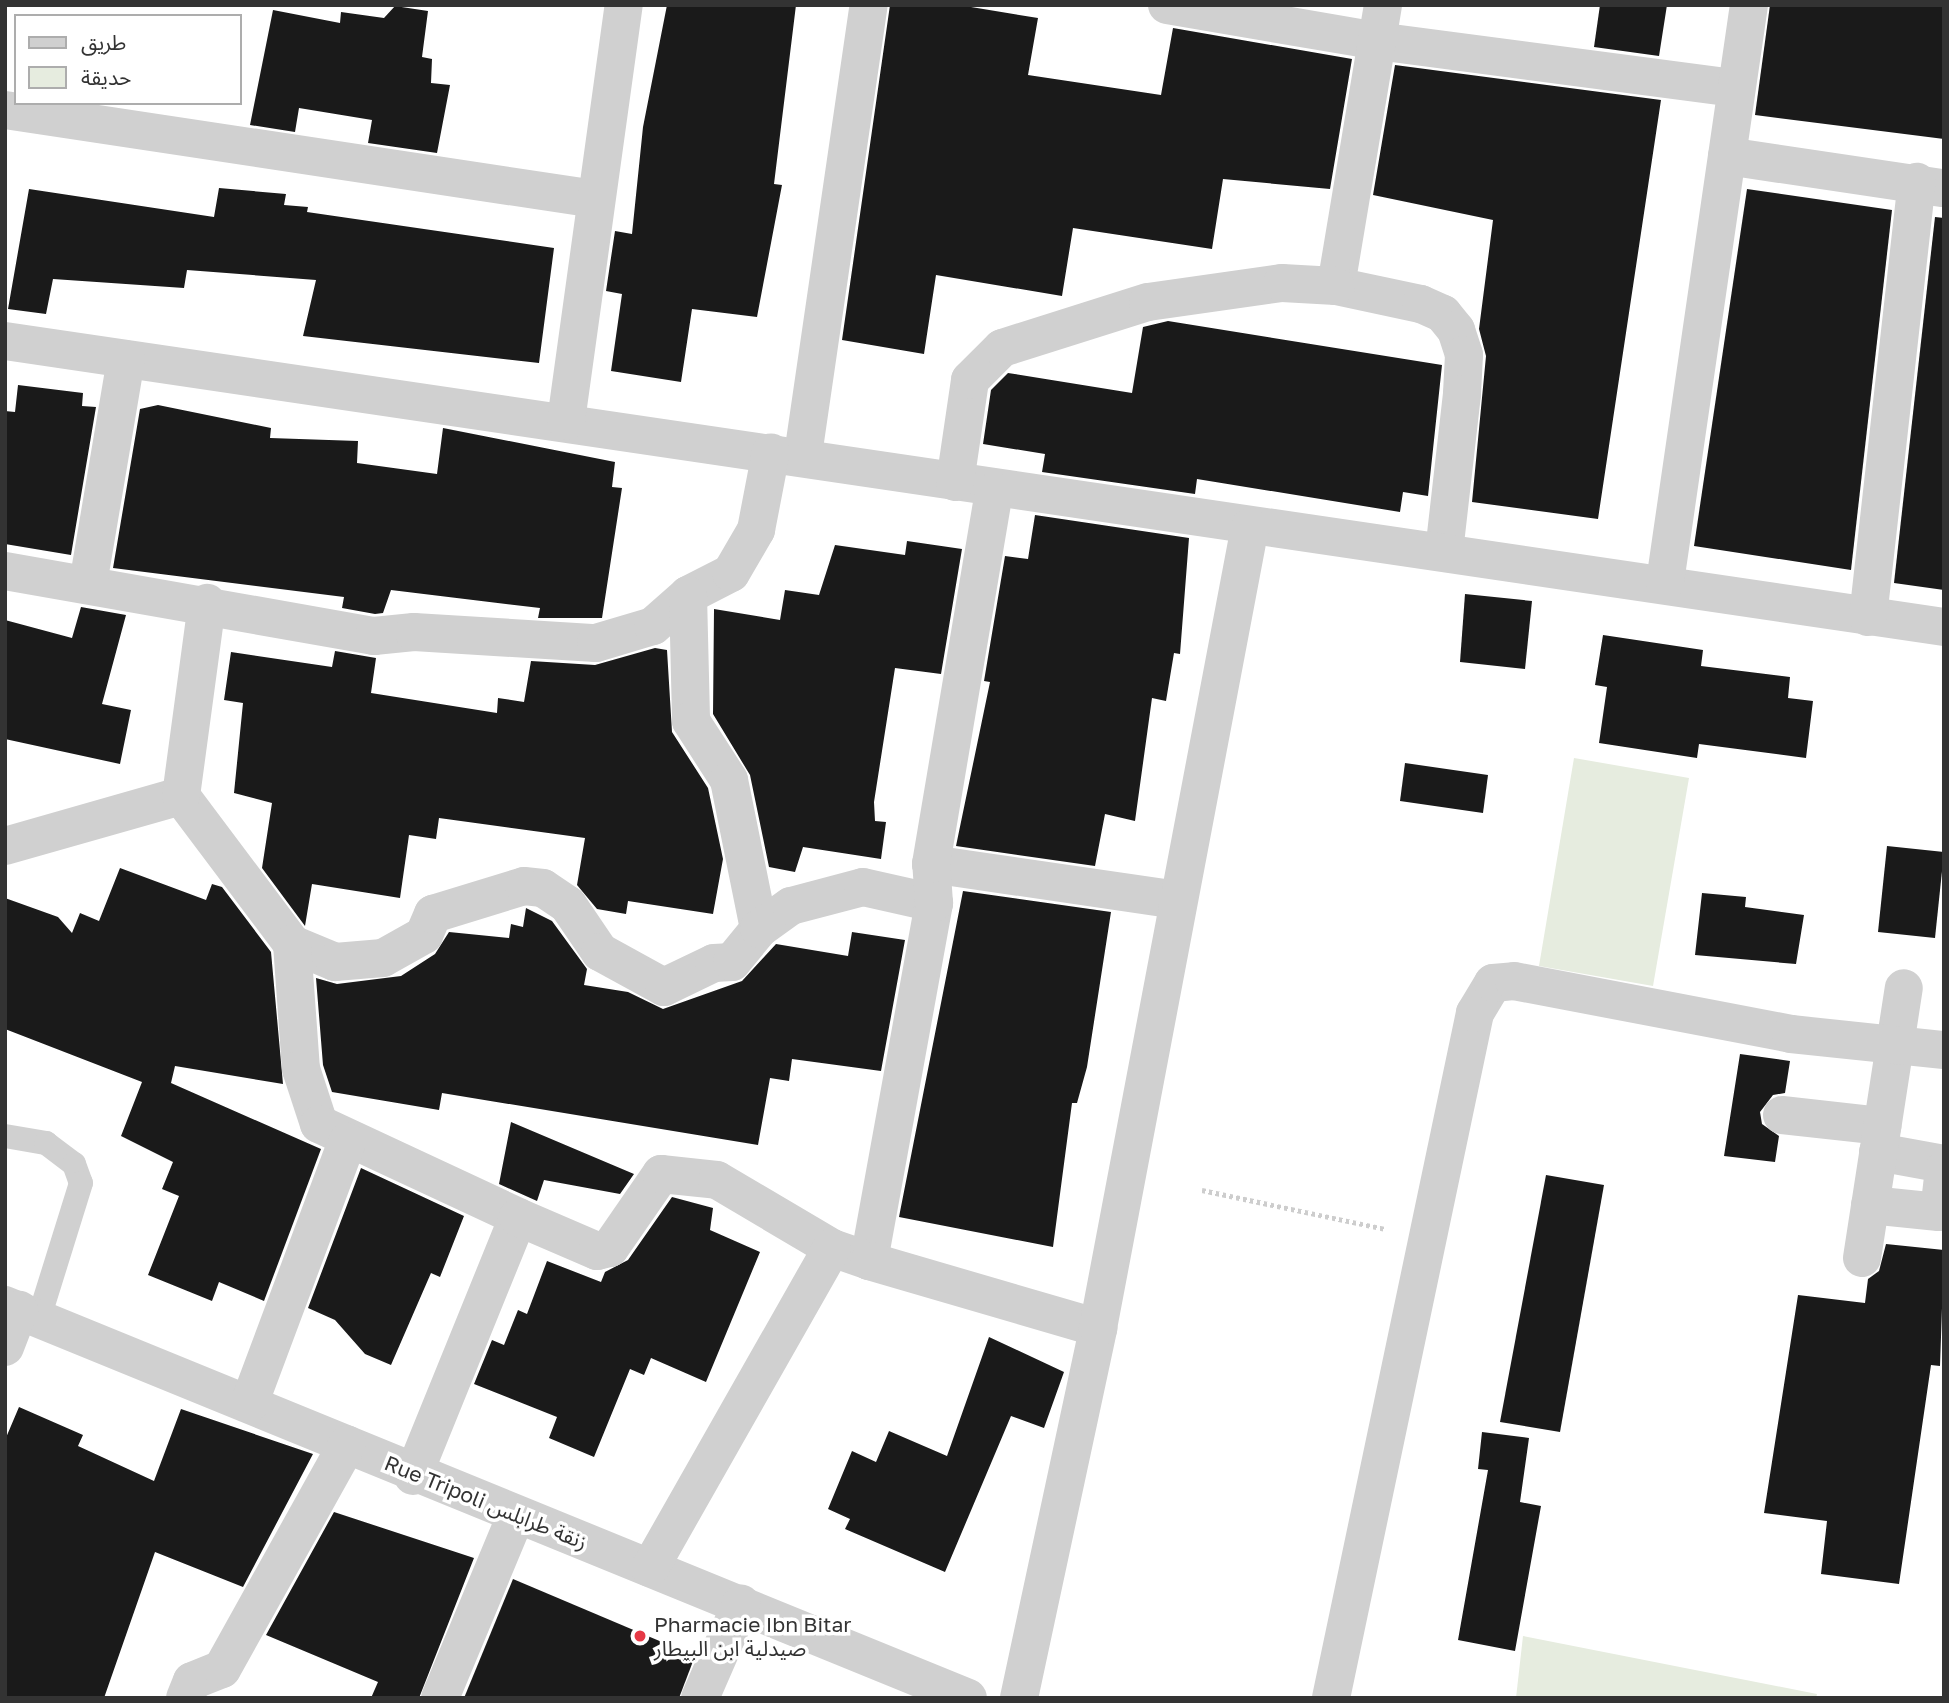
<!DOCTYPE html>
<html>
<head>
<meta charset="utf-8">
<style>
	body { margin:0 }
	#map { position:relative; width:1949px; height:1703px; overflow:hidden; background:#fff; font-family:"Golos Text","Noto Sans Arabic",sans-serif }
	div>[style] { position:absolute }
	[style*='--x'] { left:calc(var(--x)*1px); top:calc(var(--y)*1px); width:calc(var(--w)*1px); rotate:calc(var(--a)*1deg) }
	.green>* { inset:0; background:#e6ecdf }
	.building>* { inset:0; background:#1a1a1a }
	.path>* { height:4.5px; margin-top:-2.25px; transform-origin:0; background:repeating-linear-gradient(90deg,#cdcdcd 0 3.5px,transparent 0 7px) }
	.lane>* { height:24px; margin:-12px; padding:0 12px; transform-origin:12px; border-radius:12px; background:#d0d0d0 }
	.street>* { height:38px; margin:-19px; padding:0 19px; transform-origin:19px; border-radius:19px; background:#d0d0d0 }
	.dots>* { width:19px; height:19px; translate:-50% -50%; box-sizing:border-box; border:4px solid #fff; border-radius:50% }
	span { translate:-50% -50%; white-space:nowrap; text-align:center; line-height:1.15; -webkit-text-stroke:7px #fff; paint-order:stroke }
	.street-label { font-size:21px; color:#333 }
	.poi-label { font-size:21px; color:#333 }
	.left { translate:0 -50%; text-align:left }
	.frame { position:absolute; inset:0; border:7px solid #333; pointer-events:none }
	.legend { position:absolute; left:14px; top:14px; width:228px; height:91px; box-sizing:border-box; background:#fff; border:2px solid #adadad; margin:0; padding:9px 12px; list-style:none; font-size:21px; color:#333 }
	.legend li { display:flex; align-items:center; gap:14px; height:35px }
	.legend b { width:35px; border:2px solid #adadad }
</style>
</head>
<body>
<div id="map">
	<div class="green">
		<i style="clip-path:polygon(1574px 758px,1689px 778px,1653px 986px,1539px 966px)"></i>
		<i style="clip-path:polygon(1523px 1636px,1817px 1694px,1816px 1698px,1516px 1698px)"></i>
	</div>
	<div class="building">
		<i style="clip-path:polygon(667px 5px,796px 5px,774px 184px,782px 185px,757px 317px,692px 309px,681px 382px,611px 371px,622px 294px,606px 291px,615px 231px,632px 234px,643px 127px)"></i>
		<i style="clip-path:polygon(890px 5px,959px 5px,1038px 18px,1028px 75px,1161px 95px,1173px 28px,1352px 59px,1330px 189px,1223px 179px,1212px 249px,1073px 228px,1062px 296px,936px 275px,924px 354px,842px 340px)"></i>
		<i style="clip-path:polygon(1600px 5px,1667px 5px,1659px 56px,1594px 47px)"></i>
		<i style="clip-path:polygon(1770px 5px,1944px 5px,1944px 139px,1755px 115px)"></i>
		<i style="clip-path:polygon(395px 6px,428px 11px,422px 57px,432px 59px,431px 83px,450px 85px,437px 153px,368px 143px,372px 120px,299px 108px,295px 132px,250px 125px,273px 10px,340px 23px,341px 12px,384px 18px)"></i>
		<i style="clip-path:polygon(1395px 65px,1661px 100px,1598px 519px,1472px 502px,1486px 356px,1479px 329px,1493px 220px,1373px 195px)"></i>
		<i style="clip-path:polygon(219px 188px,286px 194px,284px 205px,308px 207px,307px 212px,554px 248px,539px 363px,303px 336px,316px 280px,187px 270px,184px 288px,53px 279px,46px 314px,8px 309px,29px 189px,214px 217px)"></i>
		<i style="clip-path:polygon(1747px 189px,1892px 210px,1851px 570px,1694px 546px)"></i>
		<i style="clip-path:polygon(1935px 217px,1944px 218px,1944px 590px,1894px 583px)"></i>
		<i style="clip-path:polygon(1168px 321px,1442px 365px,1428px 496px,1403px 492px,1400px 512px,1197px 479px,1195px 494px,1042px 472px,1045px 454px,983px 444px,991px 390px,1008px 373px,1132px 393px,1143px 327px)"></i>
		<i style="clip-path:polygon(18px 385px,83px 393px,82px 406px,96px 407px,71px 555px,5px 544px,5px 411px,15px 412px)"></i>
		<i style="clip-path:polygon(158px 405px,271px 428px,270px 438px,358px 441px,357px 463px,437px 474px,443px 428px,615px 462px,612px 487px,622px 488px,602px 618px,538px 618px,540px 608px,391px 590px,383px 613px,375px 614px,342px 608px,344px 597px,113px 568px,140px 409px)"></i>
		<i style="clip-path:polygon(1035px 515px,1189px 538px,1180px 654px,1174px 653px,1166px 701px,1152px 698px,1135px 821px,1105px 814px,1095px 866px,956px 846px,990px 682px,984px 681px,1005px 556px,1028px 559px)"></i>
		<i style="clip-path:polygon(907px 541px,962px 549px,941px 674px,895px 668px,874px 802px,875px 821px,886px 822px,881px 859px,803px 847px,795px 872px,769px 867px,750px 775px,713px 714px,714px 609px,780px 620px,785px 590px,819px 595px,835px 545px,905px 555px)"></i>
		<i style="clip-path:polygon(1465px 594px,1532px 601px,1525px 669px,1460px 662px)"></i>
		<i style="clip-path:polygon(81px 607px,126px 615px,102px 704px,131px 710px,120px 764px,5px 739px,5px 620px,72px 638px)"></i>
		<i style="clip-path:polygon(1603px 635px,1703px 650px,1701px 666px,1790px 677px,1788px 698px,1813px 701px,1806px 758px,1699px 744px,1697px 758px,1599px 743px,1607px 687px,1595px 685px)"></i>
		<i style="clip-path:polygon(655px 648px,667px 650px,672px 732px,708px 788px,723px 859px,713px 914px,628px 901px,626px 914px,597px 909px,577px 885px,585px 838px,439px 818px,436px 839px,409px 835px,400px 898px,312px 884px,305px 926px,262px 868px,272px 803px,234px 793px,243px 703px,224px 700px,231px 652px,332px 667px,335px 651px,376px 658px,371px 693px,497px 713px,498px 698px,524px 702px,531px 661px,595px 665px)"></i>
		<i style="clip-path:polygon(1405px 763px,1488px 775px,1483px 813px,1400px 801px)"></i>
		<i style="clip-path:polygon(1887px 846px,1944px 852px,1935px 938px,1878px 932px)"></i>
		<i style="clip-path:polygon(120px 868px,206px 900px,212px 884px,222px 887px,271px 952px,283px 1084px,175px 1066px,171px 1083px,321px 1149px,264px 1301px,219px 1282px,212px 1301px,148px 1275px,179px 1196px,162px 1189px,173px 1162px,121px 1136px,142px 1082px,5px 1029px,5px 898px,58px 917px,72px 933px,80px 913px,99px 921px)"></i>
		<i style="clip-path:polygon(963px 891px,1111px 912px,1087px 1067px,1077px 1103px,1072px 1103px,1053px 1247px,899px 1217px)"></i>
		<i style="clip-path:polygon(1702px 893px,1746px 897px,1745px 907px,1804px 915px,1796px 964px,1695px 955px)"></i>
		<i style="clip-path:polygon(526px 908px,552px 921px,587px 969px,584px 985px,628px 992px,663px 1009px,742px 981px,776px 944px,848px 956px,852px 932px,905px 940px,881px 1071px,792px 1059px,789px 1081px,770px 1078px,758px 1145px,442px 1093px,439px 1110px,332px 1092px,323px 1065px,316px 978px,337px 984px,401px 976px,435px 954px,449px 932px,509px 938px,511px 924px,523px 927px)"></i>
		<i style="clip-path:polygon(1740px 1054px,1790px 1061px,1785px 1093px,1773px 1095px,1760px 1112px,1762px 1124px,1779px 1136px,1775px 1162px,1724px 1156px)"></i>
		<i style="clip-path:polygon(511px 1122px,634px 1174px,620px 1194px,544px 1180px,537px 1201px,499px 1184px)"></i>
		<i style="clip-path:polygon(361px 1168px,464px 1216px,440px 1277px,431px 1273px,391px 1365px,365px 1354px,335px 1320px,308px 1308px)"></i>
		<i style="clip-path:polygon(1546px 1175px,1604px 1185px,1560px 1432px,1500px 1422px)"></i>
		<i style="clip-path:polygon(672px 1197px,713px 1208px,710px 1230px,760px 1252px,706px 1382px,651px 1358px,644px 1375px,630px 1369px,594px 1457px,549px 1438px,557px 1417px,474px 1384px,492px 1340px,504px 1345px,518px 1310px,527px 1314px,547px 1261px,601px 1282px,605px 1272px,628px 1260px)"></i>
		<i style="clip-path:polygon(1886px 1244px,1944px 1250px,1940px 1366px,1931px 1365px,1899px 1584px,1821px 1574px,1827px 1521px,1764px 1513px,1798px 1295px,1865px 1303px,1868px 1279px,1879px 1271px)"></i>
		<i style="clip-path:polygon(989px 1337px,1064px 1372px,1044px 1428px,1011px 1416px,945px 1572px,845px 1529px,850px 1519px,828px 1509px,852px 1451px,876px 1462px,889px 1431px,947px 1456px)"></i>
		<i style="clip-path:polygon(19px 1407px,83px 1435px,78px 1446px,154px 1481px,181px 1409px,313px 1454px,243px 1587px,155px 1552px,104px 1698px,5px 1698px,5px 1440px)"></i>
		<i style="clip-path:polygon(1482px 1432px,1529px 1438px,1520px 1502px,1541px 1506px,1515px 1651px,1458px 1640px,1488px 1470px,1478px 1469px)"></i>
		<i style="clip-path:polygon(334px 1512px,474px 1558px,419px 1698px,371px 1698px,378px 1682px,266px 1635px)"></i>
		<i style="clip-path:polygon(513px 1579px,695px 1656px,679px 1698px,464px 1698px)"></i>
	</div>
	<div class="path">
		<i style="--x:1202;--y:1190;--w:187;--a:12"></i>
	</div>
	<div class="lane">
		<i style="--x:5;--y:1136;--w:42;--a:9.7"></i>
		<i style="--x:46;--y:1143;--w:35;--a:37"></i>
		<i style="--x:74;--y:1164;--w:20;--a:70"></i>
		<i style="--x:81;--y:1183;--w:141;--a:107.3"></i>
	</div>
	<div class="street">
		<i style="--x:1167;--y:5;--w:213;--a:9.7"></i>
		<i style="--x:1377;--y:41;--w:362;--a:7.5"></i>
		<i style="--x:1383;--y:5;--w:285;--a:99.5"></i>
		<i style="--x:1336;--y:286;--w:87;--a:12"></i>
		<i style="--x:1421;--y:304;--w:24;--a:24"></i>
		<i style="--x:1443;--y:314;--w:21;--a:51"></i>
		<i style="--x:1456;--y:330;--w:26;--a:72"></i>
		<i style="--x:1464;--y:355;--w:39;--a:93"></i>
		<i style="--x:1462;--y:394;--w:158;--a:96.5"></i>
		<i style="--x:5;--y:110;--w:597;--a:8.58"></i>
		<i style="--x:1727;--y:156;--w:217;--a:8.5"></i>
		<i style="--x:5;--y:341;--w:1960;--a:8.39"></i>
		<i style="--x:566;--y:421;--w:420;--a:-82.1"></i>
		<i style="--x:803;--y:455;--w:455;--a:-81.7"></i>
		<i style="--x:955;--y:482;--w:103;--a:-81.6"></i>
		<i style="--x:970;--y:380;--w:45;--a:-45"></i>
		<i style="--x:1002;--y:348;--w:153;--a:-17.5"></i>
		<i style="--x:1148;--y:302;--w:135;--a:-8.1"></i>
		<i style="--x:1282;--y:283;--w:54;--a:3.2"></i>
		<i style="--x:5;--y:571;--w:375;--a:10"></i>
		<i style="--x:374;--y:636;--w:40;--a:-5.7"></i>
		<i style="--x:414;--y:632;--w:182;--a:3.5"></i>
		<i style="--x:596;--y:643;--w:59;--a:-16.6"></i>
		<i style="--x:653;--y:626;--w:47;--a:-41.5"></i>
		<i style="--x:688;--y:595;--w:48;--a:-27.1"></i>
		<i style="--x:731;--y:573;--w:50;--a:-59.8"></i>
		<i style="--x:756;--y:530;--w:79;--a:-79.1"></i>
		<i style="--x:1665;--y:582;--w:583;--a:-81.72"></i>
		<i style="--x:88;--y:584;--w:228;--a:-80.4"></i>
		<i style="--x:688;--y:595;--w:126;--a:88.6"></i>
		<i style="--x:691;--y:721;--w:70;--a:57.2"></i>
		<i style="--x:729;--y:780;--w:152;--a:78.6"></i>
		<i style="--x:1868;--y:617;--w:438;--a:-83.6"></i>
		<i style="--x:181;--y:796;--w:185;--a:53.1"></i>
		<i style="--x:292;--y:944;--w:47;--a:22.7"></i>
		<i style="--x:335;--y:962;--w:48;--a:-4.8"></i>
		<i style="--x:383;--y:958;--w:47;--a:-29.3"></i>
		<i style="--x:424;--y:935;--w:23;--a:-67"></i>
		<i style="--x:433;--y:914;--w:95;--a:-17.1"></i>
		<i style="--x:524;--y:886;--w:19;--a:6"></i>
		<i style="--x:543;--y:888;--w:30;--a:34"></i>
		<i style="--x:568;--y:905;--w:57;--a:55.8"></i>
		<i style="--x:600;--y:952;--w:73;--a:28.7"></i>
		<i style="--x:664;--y:987;--w:55;--a:-25.6"></i>
		<i style="--x:714;--y:963;--w:18;--a:-3"></i>
		<i style="--x:732;--y:962;--w:43;--a:-50.7"></i>
		<i style="--x:759;--y:929;--w:39;--a:-36"></i>
		<i style="--x:791;--y:906;--w:74;--a:-14.8"></i>
		<i style="--x:863;--y:887;--w:73;--a:12.7"></i>
		<i style="--x:934;--y:903;--w:364;--a:100.3"></i>
		<i style="--x:5;--y:846;--w:183;--a:-15.9"></i>
		<i style="--x:181;--y:796;--w:195;--a:-82.3"></i>
		<i style="--x:931;--y:864;--w:250;--a:8.3"></i>
		<i style="--x:934;--y:903;--w:39;--a:-94"></i>
		<i style="--x:931;--y:864;--w:378;--a:-80.4"></i>
		<i style="--x:292;--y:944;--w:125;--a:85.9"></i>
		<i style="--x:301;--y:1069;--w:58;--a:71.9"></i>
		<i style="--x:319;--y:1124;--w:220;--a:25"></i>
		<i style="--x:1782;--y:1115;--w:101;--a:6.3"></i>
		<i style="--x:1878;--y:1152;--w:67;--a:10.3"></i>
		<i style="--x:1870;--y:1205;--w:69;--a:5.8"></i>
		<i style="--x:1939;--y:1212;--w:43;--a:-83.4"></i>
		<i style="--x:1862;--y:1258;--w:273;--a:-81.2"></i>
		<i style="--x:5;--y:1305;--w:1040;--a:22.2"></i>
		<i style="--x:5;--y:1347;--w:40;--a:-69"></i>
		<i style="--x:249;--y:1404;--w:280;--a:-69.5"></i>
		<i style="--x:413;--y:1476;--w:279;--a:-67.9"></i>
		<i style="--x:518;--y:1217;--w:86;--a:23.3"></i>
		<i style="--x:597;--y:1251;--w:13;--a:-13"></i>
		<i style="--x:610;--y:1248;--w:90;--a:-55.4"></i>
		<i style="--x:661;--y:1174;--w:56;--a:6.1"></i>
		<i style="--x:717;--y:1180;--w:134;--a:30.6"></i>
		<i style="--x:832;--y:1248;--w:39;--a:19"></i>
		<i style="--x:869;--y:1261;--w:239;--a:16.3"></i>
		<i style="--x:650;--y:1568;--w:368;--a:-60.4"></i>
		<i style="--x:185;--y:1698;--w:18;--a:-68"></i>
		<i style="--x:192;--y:1681;--w:32;--a:-22"></i>
		<i style="--x:222;--y:1669;--w:257;--a:-60.9"></i>
		<i style="--x:440;--y:1698;--w:198;--a:-67.4"></i>
		<i style="--x:700;--y:1698;--w:103;--a:-66.4"></i>
		<i style="--x:1019;--y:1698;--w:378;--a:-77.9"></i>
		<i style="--x:1098;--y:1328;--w:815;--a:-79.26"></i>
		<i style="--x:1331;--y:1698;--w:700;--a:-78.13"></i>
		<i style="--x:1475;--y:1013;--w:35;--a:-59"></i>
		<i style="--x:1493;--y:983;--w:21;--a:-5"></i>
		<i style="--x:1514;--y:981;--w:282;--a:10.8"></i>
		<i style="--x:1791;--y:1034;--w:154;--a:6"></i>
	</div>
	<div class="dots">
		<i style="left:640px;top:1636px;background:#e63946"></i>
	</div>
	<div class="street-label">
		<span style="left:486px;top:1502px;rotate:22deg">Rue Tripoli زنقة طرابلس</span>
	</div>
	<div class="poi-label">
		<span class="left" style="left:654px;top:1636px">Pharmacie Ibn Bitar<br>صيدلية ابن البيطار</span>
	</div>
	<div class="frame"></div>
	<ul class="legend">
	<li><b style="height:9px;background:#d0d0d0"></b>طريق</li>
	<li><b style="height:19px;background:#e6ecdf"></b>حديقة</li>
	</ul>
</div>
</body>
</html>
